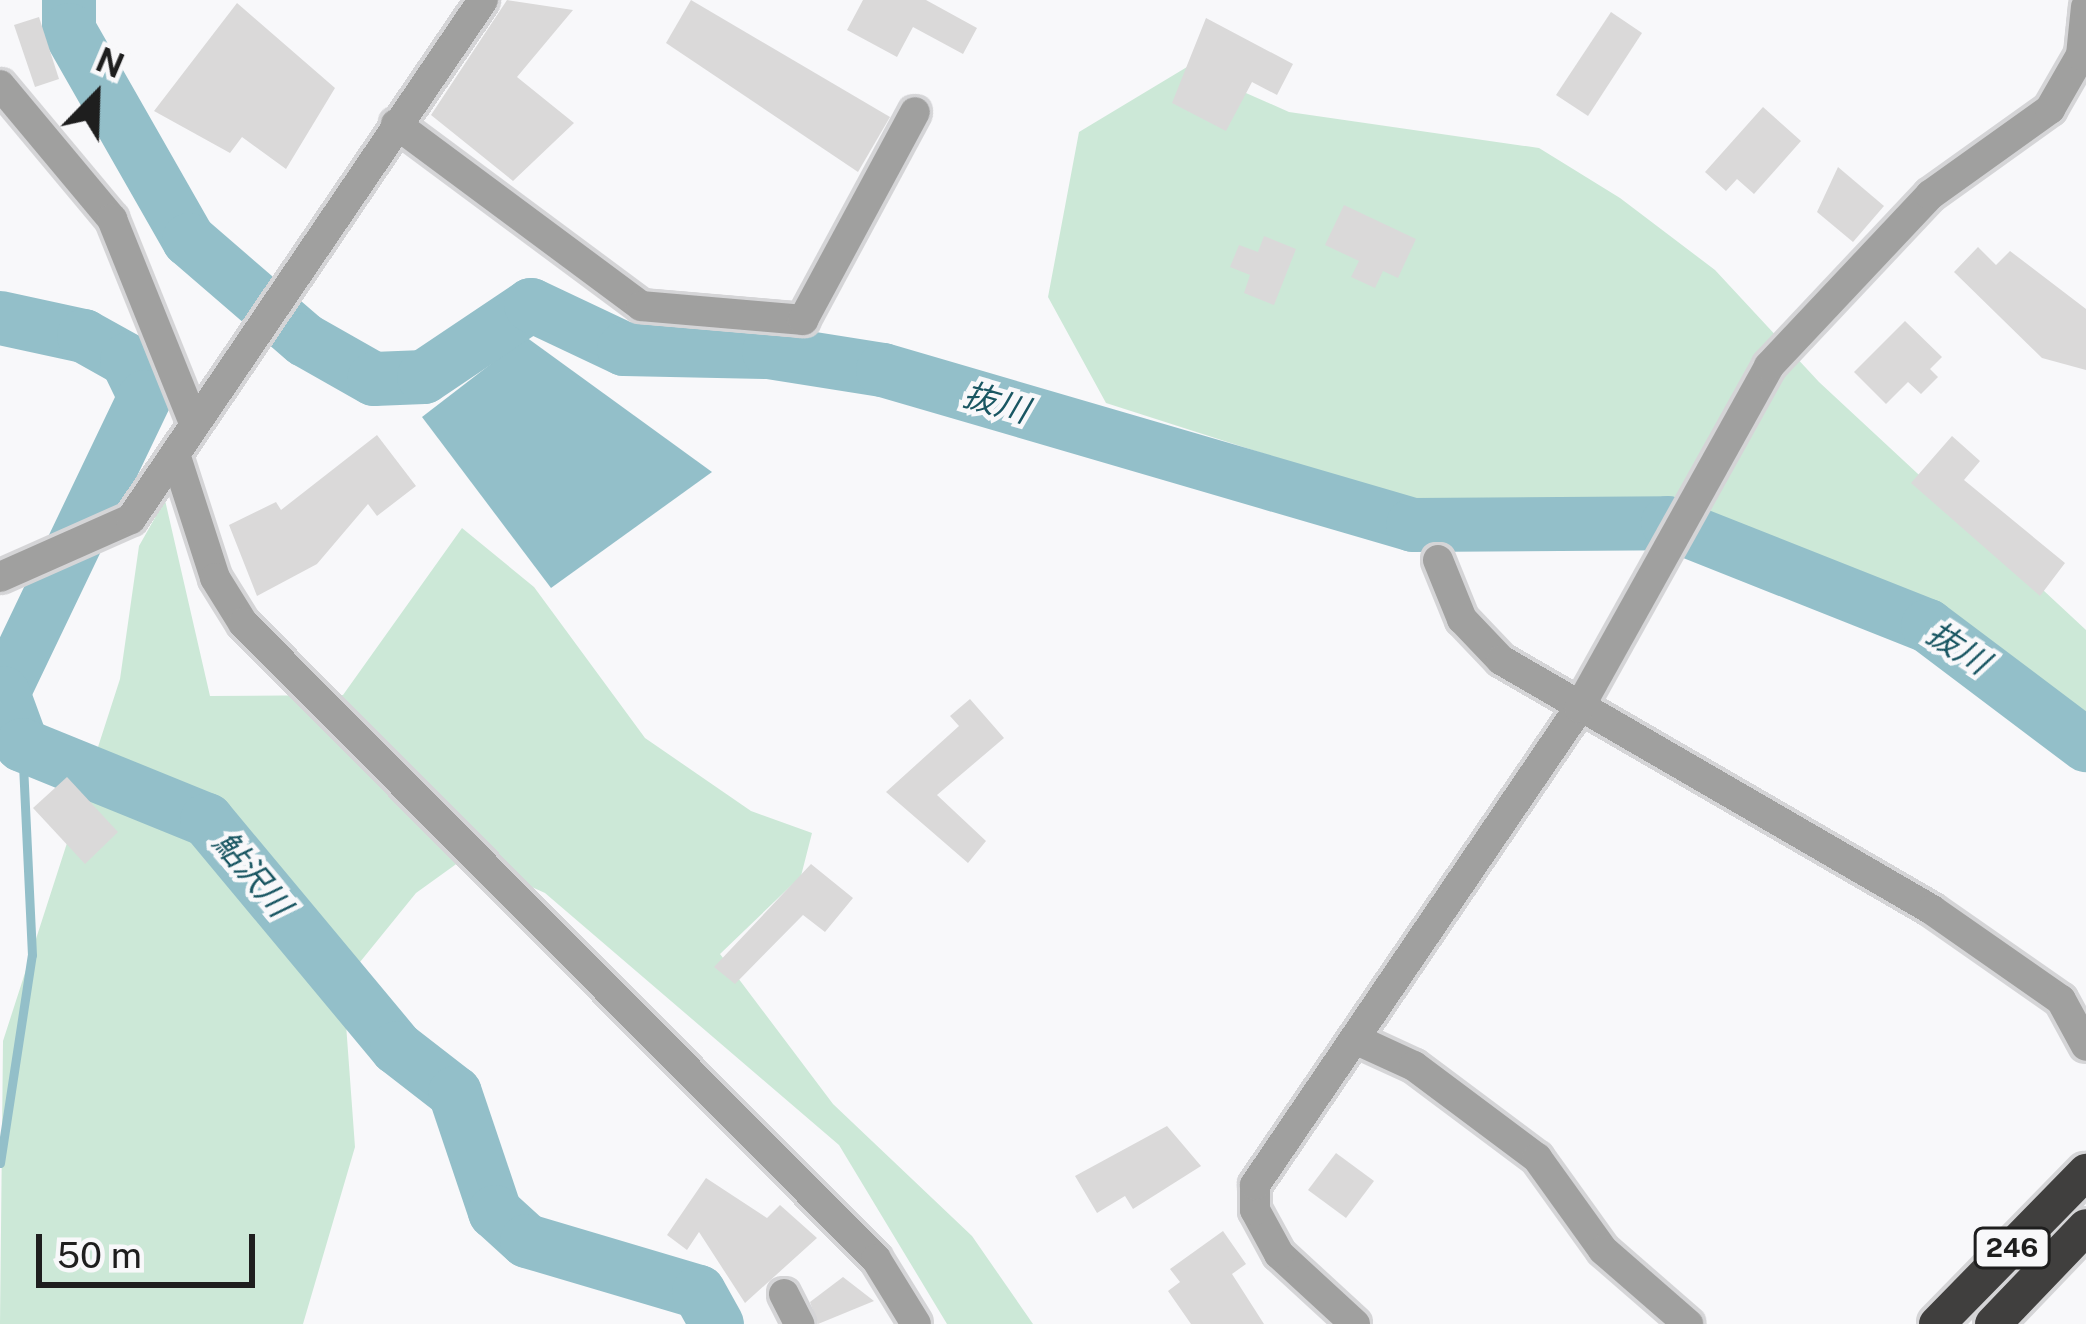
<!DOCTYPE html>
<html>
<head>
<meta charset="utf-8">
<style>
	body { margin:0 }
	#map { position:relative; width:2086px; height:1324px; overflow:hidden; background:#f8f8fa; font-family:"Public Sans","Noto Sans JP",sans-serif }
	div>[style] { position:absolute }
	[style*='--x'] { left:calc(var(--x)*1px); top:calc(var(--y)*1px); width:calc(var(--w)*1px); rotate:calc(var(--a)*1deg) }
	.green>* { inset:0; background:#cce8d7 }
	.water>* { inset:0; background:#93bfc9 }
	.stream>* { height:9px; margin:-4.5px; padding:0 4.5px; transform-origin:4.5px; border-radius:4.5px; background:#93bfc9 }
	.river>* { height:54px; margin:-27px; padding:0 27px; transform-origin:27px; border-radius:27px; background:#93bfc9 }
	.building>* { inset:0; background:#dad9d9 }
	.roads { filter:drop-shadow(3px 0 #d5d5d7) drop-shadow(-3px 0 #d5d5d7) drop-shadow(0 3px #d5d5d7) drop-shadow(0 -3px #d5d5d7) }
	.minor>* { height:30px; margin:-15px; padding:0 15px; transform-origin:15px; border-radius:15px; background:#a0a09f }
	.highway>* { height:36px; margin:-18px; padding:0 18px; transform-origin:18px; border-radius:18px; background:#403f3e }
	span { translate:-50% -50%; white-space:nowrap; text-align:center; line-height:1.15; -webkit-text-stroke:9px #f8f8fa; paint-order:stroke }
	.shield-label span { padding:3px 9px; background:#f8f8fa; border:3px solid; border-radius:9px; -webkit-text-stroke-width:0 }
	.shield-label { font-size:27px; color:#1e1e1e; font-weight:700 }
	.water-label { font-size:33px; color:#195662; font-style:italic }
	.north { position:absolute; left:36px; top:36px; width:120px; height:120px; -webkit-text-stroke:9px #f8f8fa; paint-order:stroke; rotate:23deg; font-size:33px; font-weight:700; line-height:48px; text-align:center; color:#1e1e1e }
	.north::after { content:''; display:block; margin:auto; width:42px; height:54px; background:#1e1e1e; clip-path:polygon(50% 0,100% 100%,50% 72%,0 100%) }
	.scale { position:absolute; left:36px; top:1234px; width:219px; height:54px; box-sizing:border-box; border:6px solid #1e1e1e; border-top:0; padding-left:15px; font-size:36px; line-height:42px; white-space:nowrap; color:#1e1e1e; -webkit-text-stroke:9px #f8f8fa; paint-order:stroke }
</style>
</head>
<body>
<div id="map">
	<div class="green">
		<i style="clip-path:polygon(1187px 67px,1289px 112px,1539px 148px,1620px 198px,1715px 270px,1819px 382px,2086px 630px,2086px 730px,1893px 589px,1452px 514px,1106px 403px,1048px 297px,1079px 132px)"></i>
		<i style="clip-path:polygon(165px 500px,210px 696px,343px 695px,462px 528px,534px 587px,645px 738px,751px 811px,812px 833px,801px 876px,720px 954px,833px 1104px,972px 1236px,1033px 1324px,947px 1324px,839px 1145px,545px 893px,466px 857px,416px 893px,343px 983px,355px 1147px,303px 1324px,0 1324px,3px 1041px,120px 679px,139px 546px)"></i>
	</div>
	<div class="water">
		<i style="clip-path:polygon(526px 337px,712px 472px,551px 588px,422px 417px)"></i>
	</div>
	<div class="stream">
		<i style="--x:0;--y:1163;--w:210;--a:-81.3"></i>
		<i style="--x:32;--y:955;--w:210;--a:-92.7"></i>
	</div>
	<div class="river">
		<i style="--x:69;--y:0;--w:30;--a:90"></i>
		<i style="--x:69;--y:30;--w:242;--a:60.3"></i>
		<i style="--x:189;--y:240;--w:153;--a:40.8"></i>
		<i style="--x:305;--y:340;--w:79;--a:29.5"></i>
		<i style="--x:374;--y:379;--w:50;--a:-2.3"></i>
		<i style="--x:424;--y:377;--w:129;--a:-33.9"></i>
		<i style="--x:531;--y:305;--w:103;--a:25.3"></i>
		<i style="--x:624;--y:349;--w:145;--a:1.2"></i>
		<i style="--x:769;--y:352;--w:115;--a:9"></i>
		<i style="--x:883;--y:370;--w:552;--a:16.3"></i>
		<i style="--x:1413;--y:525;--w:255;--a:-0.4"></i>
		<i style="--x:1668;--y:523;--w:280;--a:21.6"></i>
		<i style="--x:1928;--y:626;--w:198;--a:37"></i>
		<i style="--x:0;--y:318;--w:86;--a:12.1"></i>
		<i style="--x:84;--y:336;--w:49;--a:29.2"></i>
		<i style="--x:127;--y:360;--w:41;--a:64.1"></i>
		<i style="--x:145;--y:397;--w:328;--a:115.6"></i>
		<i style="--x:3;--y:693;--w:55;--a:69.9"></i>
		<i style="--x:22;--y:745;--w:200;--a:22.1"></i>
		<i style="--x:207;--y:820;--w:297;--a:50.2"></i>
		<i style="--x:397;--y:1048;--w:73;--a:37.8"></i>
		<i style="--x:455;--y:1093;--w:126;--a:71.4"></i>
		<i style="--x:495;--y:1212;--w:43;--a:42.2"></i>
		<i style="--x:527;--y:1241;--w:179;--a:16.5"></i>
		<i style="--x:699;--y:1292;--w:37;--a:61"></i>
	</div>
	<div class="building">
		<i style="clip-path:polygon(507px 0,573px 10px,517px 77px,574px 123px,513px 181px,431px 115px)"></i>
		<i style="clip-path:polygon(691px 0,890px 117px,858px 172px,666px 43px)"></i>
		<i style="clip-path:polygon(863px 0,926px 0,977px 28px,963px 54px,913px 27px,897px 57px,847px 30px)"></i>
		<i style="clip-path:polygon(237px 3px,335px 88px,286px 169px,242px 137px,230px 153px,154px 111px)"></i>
		<i style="clip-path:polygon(1611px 12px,1642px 33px,1588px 116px,1556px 95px)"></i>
		<i style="clip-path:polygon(39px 17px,59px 79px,35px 87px,14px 25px)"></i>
		<i style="clip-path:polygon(1206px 18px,1293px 64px,1277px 95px,1252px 82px,1226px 131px,1172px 103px)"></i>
		<i style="clip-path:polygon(1763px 107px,1801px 141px,1754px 194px,1737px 179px,1726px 191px,1705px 172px)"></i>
		<i style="clip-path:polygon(1838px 167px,1884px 206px,1853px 242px,1817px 212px)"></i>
		<i style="clip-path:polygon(1344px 205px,1416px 239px,1398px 278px,1383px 271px,1375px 288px,1351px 277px,1359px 261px,1325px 245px)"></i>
		<i style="clip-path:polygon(1264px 236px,1296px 249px,1274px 305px,1244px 293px,1250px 275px,1230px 267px,1239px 245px,1258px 252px)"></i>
		<i style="clip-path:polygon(1978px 247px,1996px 265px,2010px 251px,2086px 309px,2086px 370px,2042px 358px,1954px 272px)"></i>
		<i style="clip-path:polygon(1905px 321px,1942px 357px,1930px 369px,1938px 377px,1921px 394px,1908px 382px,1886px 404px,1854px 372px)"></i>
		<i style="clip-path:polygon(377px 435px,416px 486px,377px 516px,368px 504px,317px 564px,257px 596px,229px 525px,276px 502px,281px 510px)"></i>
		<i style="clip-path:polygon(1952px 436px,1980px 461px,1964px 480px,2065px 563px,2040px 596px,1911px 483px)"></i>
		<i style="clip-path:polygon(970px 699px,1004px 738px,937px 795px,986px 841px,968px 863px,886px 792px,959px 726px,950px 716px)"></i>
		<i style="clip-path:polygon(67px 777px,118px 832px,85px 864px,33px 808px)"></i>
		<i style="clip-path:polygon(811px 864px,853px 898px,825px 932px,803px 915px,735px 984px,714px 967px)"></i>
		<i style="clip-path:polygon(1167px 1126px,1201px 1166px,1133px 1209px,1125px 1196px,1097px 1213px,1075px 1176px)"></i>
		<i style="clip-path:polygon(1336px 1153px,1374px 1181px,1346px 1218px,1308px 1190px)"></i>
		<i style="clip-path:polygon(706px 1178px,767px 1218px,780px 1205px,817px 1238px,745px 1303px,699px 1232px,687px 1250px,667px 1235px)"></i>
		<i style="clip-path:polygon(1223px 1231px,1246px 1264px,1232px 1274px,1264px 1324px,1191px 1324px,1168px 1291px,1180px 1282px,1170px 1269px)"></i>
		<i style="clip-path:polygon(843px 1277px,874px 1301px,818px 1324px,810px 1302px)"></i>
	</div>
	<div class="roads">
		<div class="minor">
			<i style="--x:0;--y:85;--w:175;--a:50.1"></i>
			<i style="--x:112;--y:219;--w:212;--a:68.1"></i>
			<i style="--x:396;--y:124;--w:305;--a:36.6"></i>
			<i style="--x:641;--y:306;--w:163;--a:4.9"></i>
			<i style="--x:803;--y:320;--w:236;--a:-61.7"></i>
			<i style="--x:177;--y:460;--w:124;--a:72.1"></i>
			<i style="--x:215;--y:578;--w:53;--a:58.1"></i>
			<i style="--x:243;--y:623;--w:897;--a:45.14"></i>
			<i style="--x:876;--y:1259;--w:76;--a:58.4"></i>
			<i style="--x:1438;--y:560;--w:64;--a:67.9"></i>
			<i style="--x:1462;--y:619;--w:57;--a:46.4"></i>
			<i style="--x:1501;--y:660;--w:498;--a:30.1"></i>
			<i style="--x:1932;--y:910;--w:157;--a:34.9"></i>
			<i style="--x:2061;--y:1000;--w:52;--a:61.5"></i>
			<i style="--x:0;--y:577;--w:143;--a:-23.9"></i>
			<i style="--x:131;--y:519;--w:627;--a:-55.85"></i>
			<i style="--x:1355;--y:1039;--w:65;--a:24.6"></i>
			<i style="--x:1414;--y:1066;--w:154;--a:36.8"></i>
			<i style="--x:1537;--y:1158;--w:113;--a:54.3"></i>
			<i style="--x:1603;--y:1250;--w:113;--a:41"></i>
			<i style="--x:784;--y:1294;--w:34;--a:63"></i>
			<i style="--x:1355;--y:1324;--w:103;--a:-137.4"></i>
			<i style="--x:1279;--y:1254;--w:50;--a:-118.6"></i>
			<i style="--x:1255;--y:1210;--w:25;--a:-90"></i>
			<i style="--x:1255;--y:1185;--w:577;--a:-55.81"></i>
			<i style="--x:1579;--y:708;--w:391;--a:-60.9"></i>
			<i style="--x:1769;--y:366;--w:235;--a:-46.7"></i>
			<i style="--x:1930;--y:195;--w:148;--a:-35.6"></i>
			<i style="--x:2050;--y:109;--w:62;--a:-60.1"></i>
			<i style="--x:2081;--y:55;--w:48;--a:-84.1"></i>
		</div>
		<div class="highway">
			<i style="--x:1937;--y:1324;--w:213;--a:-45.6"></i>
			<i style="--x:1993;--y:1324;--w:134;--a:-46.2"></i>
		</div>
	</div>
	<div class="shield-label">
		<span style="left:2012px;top:1248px">246</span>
	</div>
	<div class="water-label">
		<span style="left:996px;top:403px;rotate:16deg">抜川</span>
		<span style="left:1958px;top:648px;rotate:33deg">抜川</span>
		<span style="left:252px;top:874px;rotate:50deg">鮎沢川</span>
	</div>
	<div class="north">N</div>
	<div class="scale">50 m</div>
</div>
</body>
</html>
